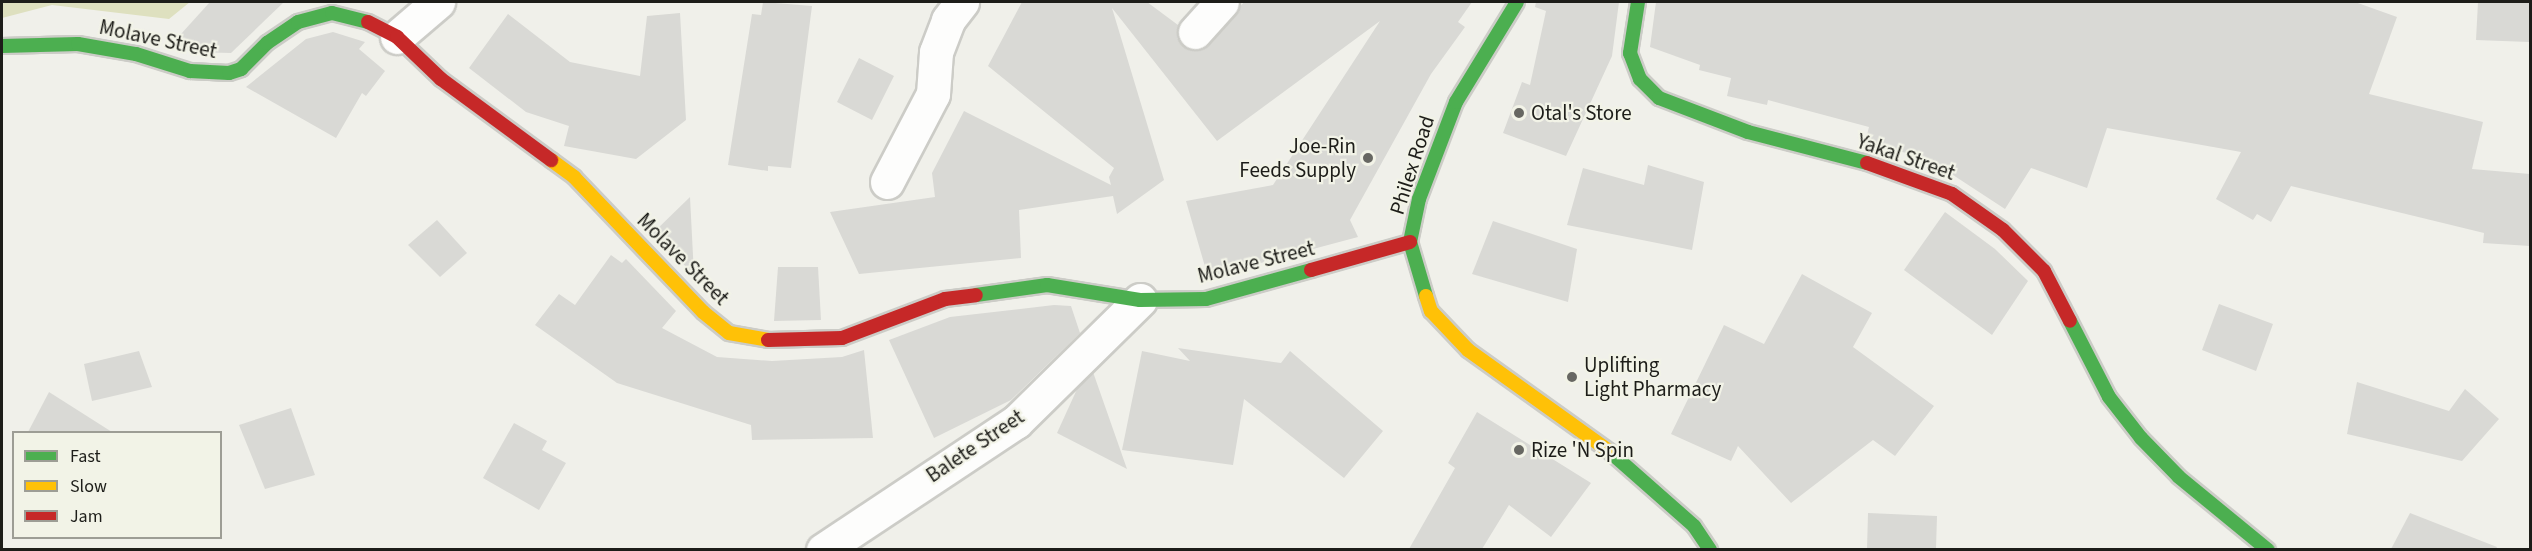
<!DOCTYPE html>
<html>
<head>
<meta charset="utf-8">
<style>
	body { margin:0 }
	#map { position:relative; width:2532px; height:551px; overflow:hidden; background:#f0f0ea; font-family:"Source Sans 3",sans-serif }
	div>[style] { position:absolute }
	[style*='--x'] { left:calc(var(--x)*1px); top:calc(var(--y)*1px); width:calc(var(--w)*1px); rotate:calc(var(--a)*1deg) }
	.green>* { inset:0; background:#dee0bf }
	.building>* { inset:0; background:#d9d9d5 }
	.roads { filter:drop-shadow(2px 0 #ccccc7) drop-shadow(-2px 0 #ccccc7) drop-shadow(0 2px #ccccc7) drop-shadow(0 -2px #ccccc7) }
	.street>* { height:33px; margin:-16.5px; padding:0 16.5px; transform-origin:16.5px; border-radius:16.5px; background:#fdfdfc }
	.fast>* { height:14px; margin:-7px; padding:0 7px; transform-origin:7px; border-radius:7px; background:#4caf50 }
	.slow>* { height:14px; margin:-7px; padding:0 7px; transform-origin:7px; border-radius:7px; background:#ffc107 }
	.jam>* { height:14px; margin:-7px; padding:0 7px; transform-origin:7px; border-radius:7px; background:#c62828 }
	.dots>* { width:16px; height:16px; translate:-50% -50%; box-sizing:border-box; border:3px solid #f2f3e7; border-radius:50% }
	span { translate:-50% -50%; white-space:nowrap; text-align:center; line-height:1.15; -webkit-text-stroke:4.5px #f2f3e7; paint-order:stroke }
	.street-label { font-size:21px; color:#1d1d19 }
	.poi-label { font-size:21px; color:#1d1d19 }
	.left { translate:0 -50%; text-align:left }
	.right { translate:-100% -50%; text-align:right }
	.frame { position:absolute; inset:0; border:3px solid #1d1d19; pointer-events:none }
	.legend { position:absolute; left:12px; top:431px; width:210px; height:108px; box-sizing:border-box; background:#f2f3e7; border:2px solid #9d9d95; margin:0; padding:8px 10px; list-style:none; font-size:18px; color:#1d1d19 }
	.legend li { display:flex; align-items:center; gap:12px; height:30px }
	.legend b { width:30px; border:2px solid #9d9d95 }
</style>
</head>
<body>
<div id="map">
	<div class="green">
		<i style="clip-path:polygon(2px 2px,190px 2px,169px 19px,52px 5px,2px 18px)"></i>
	</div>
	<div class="building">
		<i style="clip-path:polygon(210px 2px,284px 2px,231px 53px,193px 52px,171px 45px)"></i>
		<i style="clip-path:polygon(763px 2px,812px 6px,791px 168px,768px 166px,768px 171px,728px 165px,752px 14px,761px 15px)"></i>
		<i style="clip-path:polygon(1022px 2px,1147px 2px,1178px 25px,1177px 38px,1192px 50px,1209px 45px,1244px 2px,1472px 2px,1458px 22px,1465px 27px,1431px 74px,1350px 220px,1358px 237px,1208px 277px,1186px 201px,1273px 185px,1380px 21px,1217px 141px,1112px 8px,1164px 180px,1117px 214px,1113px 196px,1019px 210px,1021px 258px,859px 274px,830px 212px,935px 197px,932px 173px,964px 111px,1111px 185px,1109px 177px,1114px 168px,988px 66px)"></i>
		<i style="clip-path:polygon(1536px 2px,1619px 2px,1612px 56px,1566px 156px,1503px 133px,1522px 82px,1530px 85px,1546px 11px,1535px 7px)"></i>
		<i style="clip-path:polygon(1656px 2px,2355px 2px,2397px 17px,2369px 94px,2483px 122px,2472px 169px,2530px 174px,2530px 246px,2483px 243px,2484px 233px,2291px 186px,2271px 222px,2257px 214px,2253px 220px,2216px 199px,2241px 152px,2107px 128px,2087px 188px,2031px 168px,2005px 209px,1927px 158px,1865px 143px,1869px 127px,1768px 100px,1767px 105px,1727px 96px,1731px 78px,1699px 70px,1700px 65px,1650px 47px)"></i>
		<i style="clip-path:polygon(2478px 2px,2529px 2px,2529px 42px,2476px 40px)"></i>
		<i style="clip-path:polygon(680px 13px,686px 120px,636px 159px,564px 146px,569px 126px,526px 112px,469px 68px,508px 14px,570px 62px,640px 76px,647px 16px)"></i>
		<i style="clip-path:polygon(333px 32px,365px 42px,359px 49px,385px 71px,366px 96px,362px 93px,336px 138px,246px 87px,306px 39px)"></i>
		<i style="clip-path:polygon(859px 58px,894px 76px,872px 120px,837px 102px)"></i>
		<i style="clip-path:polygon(1648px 165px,1704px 182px,1692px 250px,1567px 225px,1583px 168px,1644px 185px)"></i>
		<i style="clip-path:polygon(690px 197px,694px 275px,653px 233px)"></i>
		<i style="clip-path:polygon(1945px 212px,1995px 249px,2028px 281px,1992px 335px,1904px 270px)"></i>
		<i style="clip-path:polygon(437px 220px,467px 253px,440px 277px,408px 245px)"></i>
		<i style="clip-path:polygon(1493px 221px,1577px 249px,1568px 302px,1472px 274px)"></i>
		<i style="clip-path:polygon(611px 255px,622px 263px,626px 259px,676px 311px,662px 328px,717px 357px,772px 361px,842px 357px,864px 350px,873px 438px,752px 440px,751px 425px,617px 383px,535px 325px,559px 294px,575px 305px)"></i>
		<i style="clip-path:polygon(778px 267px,818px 267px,821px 320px,774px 321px)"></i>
		<i style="clip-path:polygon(1802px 274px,1872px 313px,1853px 347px,1934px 406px,1895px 456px,1873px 440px,1791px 503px,1738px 446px,1731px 461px,1671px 434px,1724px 325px,1764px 344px)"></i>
		<i style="clip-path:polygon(2219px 304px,2273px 324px,2256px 371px,2202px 350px)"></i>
		<i style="clip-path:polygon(1054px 305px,1071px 306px,1080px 333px,1011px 400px,934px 438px,889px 340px,950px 317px)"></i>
		<i style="clip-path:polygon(1178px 348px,1281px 363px,1290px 351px,1383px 431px,1344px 478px,1244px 399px,1233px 465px,1122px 450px,1142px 351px,1190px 361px)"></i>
		<i style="clip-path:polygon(139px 351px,152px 387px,92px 401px,84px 364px)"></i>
		<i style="clip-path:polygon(1093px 372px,1127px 469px,1057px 433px,1078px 387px)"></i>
		<i style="clip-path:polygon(2357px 382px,2449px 411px,2465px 389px,2499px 419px,2462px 461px,2347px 434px)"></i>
		<i style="clip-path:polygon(49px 392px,112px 432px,28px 432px)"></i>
		<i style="clip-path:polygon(291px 408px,315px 475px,265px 489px,239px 425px)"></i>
		<i style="clip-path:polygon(1477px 412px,1591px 483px,1551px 537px,1509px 505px,1482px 549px,1409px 549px,1455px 468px,1448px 463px)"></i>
		<i style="clip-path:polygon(514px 423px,547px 441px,542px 450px,566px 463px,539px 510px,483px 478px)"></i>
		<i style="clip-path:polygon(1868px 513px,1937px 516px,1936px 549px,1867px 549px)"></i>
		<i style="clip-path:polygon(2410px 513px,2497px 547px,2496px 549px,2391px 549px)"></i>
	</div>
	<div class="roads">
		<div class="street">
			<i style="--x:1195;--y:32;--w:40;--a:-48"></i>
			<i style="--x:397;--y:37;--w:54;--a:-40.5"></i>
			<i style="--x:887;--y:182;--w:99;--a:-62.4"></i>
			<i style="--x:933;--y:94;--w:42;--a:-85.9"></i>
			<i style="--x:936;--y:52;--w:34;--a:-69"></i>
			<i style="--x:948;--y:20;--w:23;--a:-52"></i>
			<i style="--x:823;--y:550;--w:232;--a:-33.6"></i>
			<i style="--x:1016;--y:422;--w:174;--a:-44.5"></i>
		</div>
		<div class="fast">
			<i style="--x:1638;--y:2;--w:52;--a:98.9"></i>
			<i style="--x:1630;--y:53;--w:28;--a:69"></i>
			<i style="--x:1640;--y:79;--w:27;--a:45"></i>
			<i style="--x:1659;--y:98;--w:95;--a:20.9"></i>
			<i style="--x:1748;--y:132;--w:123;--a:14.6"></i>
			<i style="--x:2;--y:46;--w:76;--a:-1.5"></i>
			<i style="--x:78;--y:44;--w:59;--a:9.8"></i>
			<i style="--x:136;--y:54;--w:57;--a:17.5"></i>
			<i style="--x:190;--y:71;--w:39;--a:3"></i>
			<i style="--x:229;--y:73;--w:13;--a:-18"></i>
			<i style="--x:241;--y:69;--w:37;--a:-45"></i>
			<i style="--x:267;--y:43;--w:37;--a:-34"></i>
			<i style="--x:298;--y:22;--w:35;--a:-15"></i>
			<i style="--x:332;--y:13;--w:37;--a:14"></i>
			<i style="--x:976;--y:295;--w:72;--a:-8"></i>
			<i style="--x:1047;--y:285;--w:94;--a:9.2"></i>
			<i style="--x:1140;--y:300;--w:66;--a:-0.9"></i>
			<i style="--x:1206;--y:299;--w:109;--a:-15.4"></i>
			<i style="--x:1426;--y:296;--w:56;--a:-106.5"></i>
			<i style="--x:1410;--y:242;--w:44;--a:-78.2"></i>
			<i style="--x:1419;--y:199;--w:104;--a:-69.1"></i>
			<i style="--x:1456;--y:102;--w:117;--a:-58.6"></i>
			<i style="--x:2070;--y:321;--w:85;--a:62.8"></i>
			<i style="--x:2109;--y:397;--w:52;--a:52"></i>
			<i style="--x:2141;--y:438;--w:54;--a:45.7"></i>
			<i style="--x:2179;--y:477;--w:115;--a:39.4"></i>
			<i style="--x:1609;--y:451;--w:113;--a:41.4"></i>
			<i style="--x:1694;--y:526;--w:29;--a:56"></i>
		</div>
		<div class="slow">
			<i style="--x:551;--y:160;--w:29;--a:36"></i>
			<i style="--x:574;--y:177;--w:187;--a:46.3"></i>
			<i style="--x:703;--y:312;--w:33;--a:39"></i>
			<i style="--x:729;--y:333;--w:40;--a:10"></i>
			<i style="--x:1426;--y:296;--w:16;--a:72"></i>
			<i style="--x:1431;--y:311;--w:54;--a:46.5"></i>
			<i style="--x:1468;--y:350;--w:173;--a:35.6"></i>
		</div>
		<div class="jam">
			<i style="--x:368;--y:22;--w:33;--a:27"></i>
			<i style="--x:397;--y:37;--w:61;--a:43.7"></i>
			<i style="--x:441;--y:79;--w:137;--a:36.4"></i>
			<i style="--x:1867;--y:163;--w:90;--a:20"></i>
			<i style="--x:1952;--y:194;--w:62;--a:35.2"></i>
			<i style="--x:2003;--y:230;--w:58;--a:45"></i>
			<i style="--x:2044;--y:271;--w:56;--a:62.5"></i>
			<i style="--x:1311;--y:270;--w:103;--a:-15.8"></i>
			<i style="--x:768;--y:340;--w:74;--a:-1.5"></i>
			<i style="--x:842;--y:338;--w:110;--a:-20.7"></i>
			<i style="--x:945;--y:299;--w:31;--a:-7"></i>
		</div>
	</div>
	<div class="dots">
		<i style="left:1519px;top:113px;background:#676762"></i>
		<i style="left:1368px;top:158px;background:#676762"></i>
		<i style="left:1572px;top:377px;background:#676762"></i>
		<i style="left:1519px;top:450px;background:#676762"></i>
	</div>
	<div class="street-label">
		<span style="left:158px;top:39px;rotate:12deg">Molave Street</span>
		<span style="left:1906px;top:157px;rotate:19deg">Yakal Street</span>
		<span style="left:1412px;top:165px;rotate:-72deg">Philex Road</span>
		<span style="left:683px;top:259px;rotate:45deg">Molave Street</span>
		<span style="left:1256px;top:262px;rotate:-14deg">Molave Street</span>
		<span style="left:975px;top:446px;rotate:-34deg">Balete Street</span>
	</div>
	<div class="poi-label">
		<span class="left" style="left:1531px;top:113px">Otal's Store</span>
		<span class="right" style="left:1356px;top:158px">Joe-Rin<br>Feeds Supply</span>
		<span class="left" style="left:1584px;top:377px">Uplifting<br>Light Pharmacy</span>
		<span class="left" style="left:1531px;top:450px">Rize 'N Spin</span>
	</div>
	<div class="frame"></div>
	<ul class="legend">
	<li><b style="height:8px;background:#4caf50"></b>Fast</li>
	<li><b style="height:8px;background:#ffc107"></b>Slow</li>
	<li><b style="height:8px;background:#c62828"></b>Jam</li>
	</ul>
</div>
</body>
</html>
